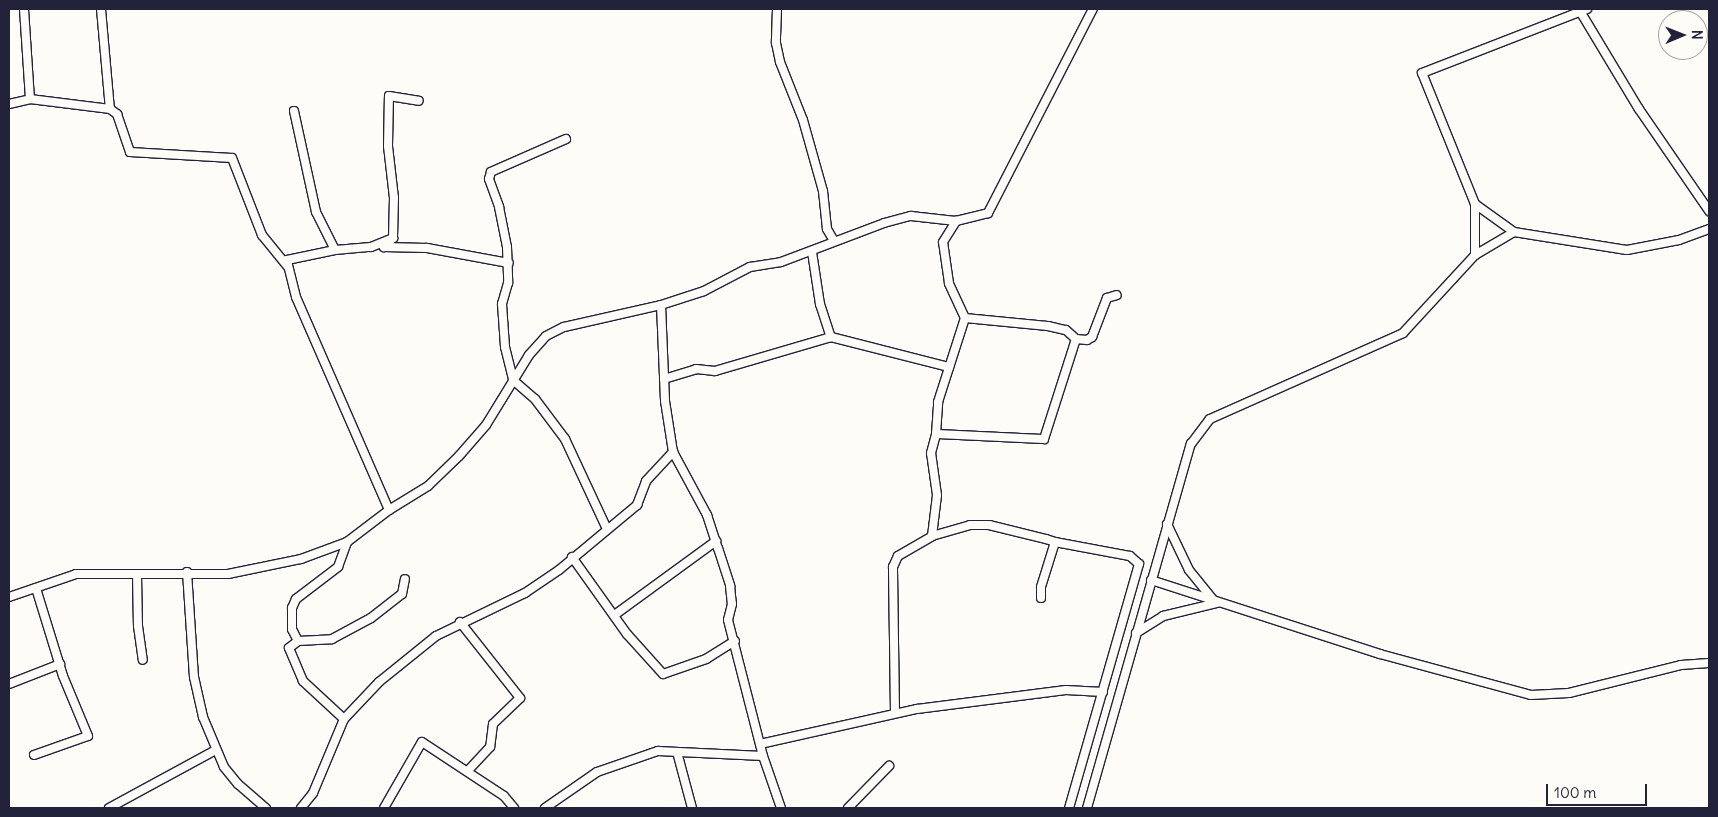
<!DOCTYPE html>
<html>
<head>
<meta charset="utf-8">
<style>
	body { margin:0 }
	#map { position:relative; width:1718px; height:817px; overflow:hidden; background:#fdfcf7; font-family:Delius,sans-serif }
	div>[style] { position:absolute }
	[style*='--x'] { left:calc(var(--x)*1px); top:calc(var(--y)*1px); width:calc(var(--w)*1px); rotate:calc(var(--a)*1deg) }
	.roads { filter:drop-shadow(1px 0 #22223b) drop-shadow(-1px 0 #22223b) drop-shadow(0 1px #22223b) drop-shadow(0 -1px #22223b) }
	.street>* { height:8px; margin:-4px; padding:0 4px; transform-origin:4px; border-radius:4px; background:#fdfcf7 }
	span { translate:-50% -50%; white-space:nowrap; text-align:center; line-height:1.15; -webkit-text-stroke:4px #fdfcf7; paint-order:stroke }
	.frame { position:absolute; inset:0; border:10px solid #22223b; pointer-events:none }
	.north { position:absolute; left:1658px; top:10px; width:50px; height:50px; box-sizing:border-box; background:#fdfcf7; border:1px solid #a5a5ac; border-radius:50%; rotate:89deg; font-size:14px; font-weight:700; line-height:20px; text-align:center; color:#22223b }
	.north::after { content:''; display:block; margin:auto; width:18px; height:22px; background:#22223b; clip-path:polygon(50% 0,100% 100%,50% 72%,0 100%) }
	.scale { position:absolute; left:1546px; top:784px; width:101px; height:22px; box-sizing:border-box; border:2px solid #22223b; border-top:0; padding-left:6px; font-size:15px; line-height:18px; white-space:nowrap; color:#22223b; -webkit-text-stroke:4px #fdfcf7; paint-order:stroke }
</style>
</head>
<body>
<div id="map">
	<div class="roads">
		<div class="street">
			<i style="--x:24;--y:9;--w:90;--a:86.2"></i>
			<i style="--x:101;--y:9;--w:100;--a:84.9"></i>
			<i style="--x:777;--y:9;--w:34;--a:92"></i>
			<i style="--x:776;--y:43;--w:19;--a:78"></i>
			<i style="--x:780;--y:62;--w:62;--a:68.4"></i>
			<i style="--x:803;--y:120;--w:74;--a:74.3"></i>
			<i style="--x:823;--y:191;--w:38;--a:84"></i>
			<i style="--x:827;--y:229;--w:14;--a:60"></i>
			<i style="--x:1580;--y:11;--w:114;--a:59"></i>
			<i style="--x:1639;--y:109;--w:124;--a:55.5"></i>
			<i style="--x:9;--y:104;--w:22;--a:-13"></i>
			<i style="--x:30;--y:99;--w:81;--a:7.1"></i>
			<i style="--x:110;--y:109;--w:9;--a:36"></i>
			<i style="--x:117;--y:114;--w:40;--a:71.1"></i>
			<i style="--x:130;--y:152;--w:102;--a:3.4"></i>
			<i style="--x:232;--y:158;--w:83;--a:68.7"></i>
			<i style="--x:262;--y:235;--w:41;--a:50.9"></i>
			<i style="--x:294;--y:111;--w:103;--a:77.7"></i>
			<i style="--x:316;--y:212;--w:42;--a:63.4"></i>
			<i style="--x:566;--y:139;--w:82;--a:156.3"></i>
			<i style="--x:491;--y:172;--w:7;--a:106"></i>
			<i style="--x:489;--y:179;--w:30;--a:70"></i>
			<i style="--x:499;--y:207;--w:41;--a:78.7"></i>
			<i style="--x:507;--y:247;--w:36;--a:88"></i>
			<i style="--x:508;--y:283;--w:22;--a:106"></i>
			<i style="--x:502;--y:304;--w:43;--a:86"></i>
			<i style="--x:505;--y:347;--w:34;--a:76"></i>
			<i style="--x:513;--y:380;--w:29;--a:41"></i>
			<i style="--x:535;--y:399;--w:50;--a:53.1"></i>
			<i style="--x:565;--y:439;--w:99;--a:65"></i>
			<i style="--x:1475;--y:204;--w:48;--a:35.7"></i>
			<i style="--x:393;--y:238;--w:40;--a:-88.6"></i>
			<i style="--x:394;--y:198;--w:52;--a:-96.6"></i>
			<i style="--x:388;--y:146;--w:50;--a:-88.9"></i>
			<i style="--x:389;--y:96;--w:30;--a:9"></i>
			<i style="--x:812;--y:252;--w:53;--a:81.3"></i>
			<i style="--x:820;--y:304;--w:35;--a:72"></i>
			<i style="--x:831;--y:337;--w:122;--a:14.3"></i>
			<i style="--x:1475;--y:255;--w:51;--a:-90"></i>
			<i style="--x:1475;--y:204;--w:141;--a:-112"></i>
			<i style="--x:1422;--y:73;--w:177;--a:-21.2"></i>
			<i style="--x:661;--y:305;--w:96;--a:87.6"></i>
			<i style="--x:665;--y:401;--w:52;--a:81.1"></i>
			<i style="--x:673;--y:452;--w:72;--a:61.6"></i>
			<i style="--x:707;--y:515;--w:35;--a:72"></i>
			<i style="--x:718;--y:548;--w:40;--a:72"></i>
			<i style="--x:730;--y:586;--w:18;--a:84"></i>
			<i style="--x:732;--y:604;--w:16;--a:104"></i>
			<i style="--x:728;--y:620;--w:140;--a:75.6"></i>
			<i style="--x:763;--y:756;--w:55;--a:70.9"></i>
			<i style="--x:965;--y:318;--w:83;--a:5.5"></i>
			<i style="--x:1048;--y:326;--w:18;--a:13"></i>
			<i style="--x:1066;--y:330;--w:13;--a:42"></i>
			<i style="--x:1076;--y:339;--w:11;--a:5"></i>
			<i style="--x:1087;--y:340;--w:6;--a:-31"></i>
			<i style="--x:1092;--y:337;--w:42;--a:-69"></i>
			<i style="--x:1107;--y:298;--w:10;--a:-17"></i>
			<i style="--x:664;--y:379;--w:34;--a:-17"></i>
			<i style="--x:696;--y:369;--w:19;--a:6"></i>
			<i style="--x:715;--y:371;--w:121;--a:-16.3"></i>
			<i style="--x:936;--y:434;--w:108;--a:2.7"></i>
			<i style="--x:1044;--y:439;--w:105;--a:-72.3"></i>
			<i style="--x:389;--y:510;--w:232;--a:-113.6"></i>
			<i style="--x:296;--y:297;--w:38;--a:-104"></i>
			<i style="--x:287;--y:260;--w:49;--a:-11.8"></i>
			<i style="--x:335;--y:250;--w:36;--a:-5"></i>
			<i style="--x:371;--y:247;--w:24;--a:-22"></i>
			<i style="--x:393;--y:238;--w:13;--a:135"></i>
			<i style="--x:384;--y:247;--w:43;--a:1.3"></i>
			<i style="--x:427;--y:248;--w:83;--a:10.4"></i>
			<i style="--x:1167;--y:524;--w:51;--a:64.4"></i>
			<i style="--x:1189;--y:570;--w:40;--a:51"></i>
			<i style="--x:932;--y:536;--w:41;--a:-83"></i>
			<i style="--x:937;--y:495;--w:42;--a:-98.1"></i>
			<i style="--x:931;--y:453;--w:20;--a:-75"></i>
			<i style="--x:936;--y:434;--w:32;--a:-86"></i>
			<i style="--x:938;--y:402;--w:88;--a:-72.2"></i>
			<i style="--x:965;--y:318;--w:38;--a:-115"></i>
			<i style="--x:949;--y:283;--w:41;--a:-98.3"></i>
			<i style="--x:943;--y:242;--w:25;--a:-58"></i>
			<i style="--x:1055;--y:542;--w:76;--a:10.6"></i>
			<i style="--x:1130;--y:556;--w:12;--a:42"></i>
			<i style="--x:1139;--y:564;--w:254;--a:106"></i>
			<i style="--x:572;--y:557;--w:95;--a:54.5"></i>
			<i style="--x:627;--y:634;--w:54;--a:48"></i>
			<i style="--x:663;--y:674;--w:46;--a:-19.2"></i>
			<i style="--x:706;--y:659;--w:34;--a:-32"></i>
			<i style="--x:187;--y:572;--w:105;--a:86.2"></i>
			<i style="--x:194;--y:677;--w:41;--a:77.3"></i>
			<i style="--x:203;--y:717;--w:54;--a:67.2"></i>
			<i style="--x:224;--y:767;--w:22;--a:51"></i>
			<i style="--x:238;--y:784;--w:37;--a:41"></i>
			<i style="--x:137;--y:575;--w:51;--a:88.9"></i>
			<i style="--x:138;--y:626;--w:34;--a:82"></i>
			<i style="--x:1151;--y:580;--w:241;--a:17.9"></i>
			<i style="--x:1380;--y:654;--w:156;--a:15.2"></i>
			<i style="--x:1531;--y:695;--w:38;--a:-3"></i>
			<i style="--x:1569;--y:693;--w:115;--a:-14"></i>
			<i style="--x:1681;--y:665;--w:28;--a:-4"></i>
			<i style="--x:9;--y:597;--w:71;--a:-18.9"></i>
			<i style="--x:76;--y:574;--w:152;--a:0"></i>
			<i style="--x:228;--y:574;--w:75;--a:-11.6"></i>
			<i style="--x:301;--y:559;--w:49;--a:-20.3"></i>
			<i style="--x:347;--y:542;--w:53;--a:-37.3"></i>
			<i style="--x:389;--y:510;--w:46;--a:-31.6"></i>
			<i style="--x:428;--y:486;--w:43;--a:-44.1"></i>
			<i style="--x:459;--y:456;--w:41;--a:-48.9"></i>
			<i style="--x:486;--y:425;--w:82;--a:-58.4"></i>
			<i style="--x:529;--y:355;--w:25;--a:-48"></i>
			<i style="--x:546;--y:336;--w:20;--a:-27"></i>
			<i style="--x:564;--y:327;--w:99;--a:-12.8"></i>
			<i style="--x:661;--y:305;--w:45;--a:-18"></i>
			<i style="--x:704;--y:291;--w:52;--a:-27.6"></i>
			<i style="--x:750;--y:267;--w:31;--a:-9"></i>
			<i style="--x:781;--y:262;--w:110;--a:-20.7"></i>
			<i style="--x:884;--y:223;--w:28;--a:-15"></i>
			<i style="--x:911;--y:216;--w:45;--a:6.3"></i>
			<i style="--x:956;--y:221;--w:33;--a:-14"></i>
			<i style="--x:988;--y:213;--w:229;--a:-62.8"></i>
			<i style="--x:616;--y:614;--w:124;--a:-36.1"></i>
			<i style="--x:460;--y:622;--w:97;--a:51.7"></i>
			<i style="--x:520;--y:698;--w:37;--a:136"></i>
			<i style="--x:493;--y:724;--w:23;--a:97"></i>
			<i style="--x:490;--y:747;--w:33;--a:133"></i>
			<i style="--x:1136;--y:633;--w:32;--a:-32"></i>
			<i style="--x:1163;--y:616;--w:56;--a:-13.5"></i>
			<i style="--x:298;--y:641;--w:13;--a:-117"></i>
			<i style="--x:292;--y:629;--w:21;--a:-90"></i>
			<i style="--x:292;--y:608;--w:10;--a:-66"></i>
			<i style="--x:296;--y:599;--w:53;--a:-37.3"></i>
			<i style="--x:338;--y:567;--w:27;--a:-70"></i>
			<i style="--x:9;--y:684;--w:55;--a:-21.4"></i>
			<i style="--x:895;--y:713;--w:146;--a:-90.8"></i>
			<i style="--x:893;--y:567;--w:12;--a:-66"></i>
			<i style="--x:898;--y:556;--w:39;--a:-30"></i>
			<i style="--x:932;--y:536;--w:40;--a:-16"></i>
			<i style="--x:970;--y:525;--w:19;--a:0"></i>
			<i style="--x:989;--y:525;--w:59;--a:13.8"></i>
			<i style="--x:1046;--y:539;--w:9;--a:18"></i>
			<i style="--x:1055;--y:542;--w:47;--a:107.3"></i>
			<i style="--x:1041;--y:587;--w:11;--a:90"></i>
			<i style="--x:344;--y:719;--w:56;--a:-137.2"></i>
			<i style="--x:303;--y:681;--w:36;--a:-113"></i>
			<i style="--x:289;--y:648;--w:11;--a:-38"></i>
			<i style="--x:298;--y:641;--w:34;--a:-3"></i>
			<i style="--x:332;--y:639;--w:44;--a:-28.3"></i>
			<i style="--x:371;--y:618;--w:39;--a:-38"></i>
			<i style="--x:402;--y:594;--w:15;--a:-79"></i>
			<i style="--x:760;--y:744;--w:161;--a:-12.6"></i>
			<i style="--x:917;--y:709;--w:150;--a:-7.3"></i>
			<i style="--x:1066;--y:690;--w:37;--a:3"></i>
			<i style="--x:677;--y:752;--w:58;--a:75"></i>
			<i style="--x:34;--y:755;--w:57;--a:-19.4"></i>
			<i style="--x:88;--y:736;--w:65;--a:-112.6"></i>
			<i style="--x:63;--y:676;--w:92;--a:-107.1"></i>
			<i style="--x:109;--y:808;--w:122;--a:-28.5"></i>
			<i style="--x:301;--y:808;--w:19;--a:-51"></i>
			<i style="--x:313;--y:793;--w:80;--a:-67.3"></i>
			<i style="--x:344;--y:719;--w:51;--a:-46.6"></i>
			<i style="--x:379;--y:682;--w:73;--a:-38.9"></i>
			<i style="--x:436;--y:636;--w:99;--a:-25.8"></i>
			<i style="--x:525;--y:593;--w:41;--a:-34.1"></i>
			<i style="--x:559;--y:570;--w:102;--a:-39.8"></i>
			<i style="--x:637;--y:505;--w:26;--a:-69"></i>
			<i style="--x:646;--y:481;--w:40;--a:-47"></i>
			<i style="--x:384;--y:808;--w:76;--a:-60.1"></i>
			<i style="--x:422;--y:742;--w:98;--a:33.4"></i>
			<i style="--x:504;--y:796;--w:16;--a:50"></i>
			<i style="--x:545;--y:808;--w:63;--a:-34.7"></i>
			<i style="--x:597;--y:772;--w:65;--a:-19"></i>
			<i style="--x:658;--y:751;--w:105;--a:2.7"></i>
			<i style="--x:848;--y:808;--w:59;--a:-45.7"></i>
			<i style="--x:1087;--y:808;--w:379;--a:-74.1"></i>
			<i style="--x:1191;--y:444;--w:31;--a:-53"></i>
			<i style="--x:1210;--y:419;--w:211;--a:-24"></i>
			<i style="--x:1403;--y:333;--w:106;--a:-47.3"></i>
			<i style="--x:1475;--y:255;--w:45;--a:-30.5"></i>
			<i style="--x:1514;--y:232;--w:114;--a:9.1"></i>
			<i style="--x:1627;--y:250;--w:53;--a:-10.9"></i>
			<i style="--x:1679;--y:240;--w:32;--a:-20"></i>
		</div>
	</div>
	<div class="frame"></div>
	<div class="north">N</div>
	<div class="scale">100 m</div>
</div>
</body>
</html>
